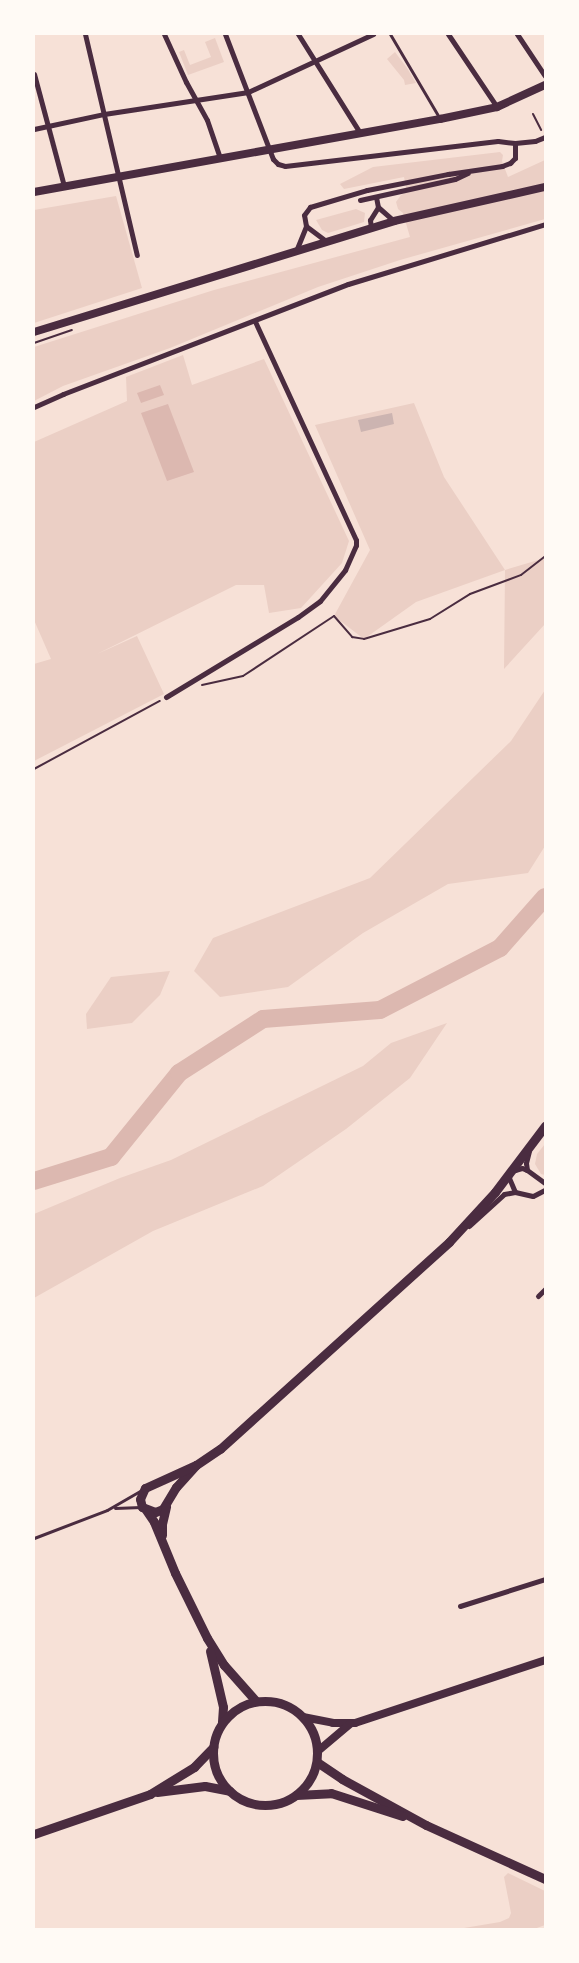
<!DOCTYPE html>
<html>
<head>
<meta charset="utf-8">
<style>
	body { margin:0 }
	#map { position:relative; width:579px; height:1963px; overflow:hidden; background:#f7e1d7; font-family:"Public Sans",sans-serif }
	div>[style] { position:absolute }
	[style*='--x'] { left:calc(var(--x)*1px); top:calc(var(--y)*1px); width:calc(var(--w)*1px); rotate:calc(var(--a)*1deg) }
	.green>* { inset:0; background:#ebcfc5 }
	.water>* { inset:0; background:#dcb8b0 }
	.river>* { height:18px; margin:-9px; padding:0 9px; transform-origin:9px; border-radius:9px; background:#dcb8b0 }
	.building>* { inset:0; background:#ccb4b1 }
	.path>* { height:2px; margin:-1px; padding:0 1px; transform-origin:1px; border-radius:1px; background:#4a2c40 }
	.service>* { height:3px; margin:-1.5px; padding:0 1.5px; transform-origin:1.5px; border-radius:1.5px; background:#4a2c40 }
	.minor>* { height:5px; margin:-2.5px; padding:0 2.5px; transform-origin:2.5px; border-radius:2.5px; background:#4a2c40 }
	.tertiary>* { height:8px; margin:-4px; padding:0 4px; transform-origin:4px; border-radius:4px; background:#4a2c40 }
	.secondary>* { height:9px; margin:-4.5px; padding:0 4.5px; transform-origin:4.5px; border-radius:4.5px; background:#4a2c40 }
	.primary>* { height:9px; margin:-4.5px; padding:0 4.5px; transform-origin:4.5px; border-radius:4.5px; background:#4a2c40 }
	.primary>.ring { margin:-4.5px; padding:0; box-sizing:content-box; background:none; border:9px solid #4a2c40; border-radius:50% }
	span { translate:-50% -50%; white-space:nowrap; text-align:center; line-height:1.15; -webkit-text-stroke:4.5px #fffaf5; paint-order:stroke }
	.frame { position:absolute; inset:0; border:35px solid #fffaf5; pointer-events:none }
</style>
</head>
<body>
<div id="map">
	<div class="green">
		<i style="clip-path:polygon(215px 38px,224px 62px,188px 75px,179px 52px,184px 50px,190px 65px,211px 57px,205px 42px)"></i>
		<i style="clip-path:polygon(395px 52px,407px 68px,416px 83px,405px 85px,404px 80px,387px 59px)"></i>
		<i style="clip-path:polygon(500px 152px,503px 155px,502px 161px,508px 177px,545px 160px,545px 219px,400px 260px,318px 287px,170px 348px,63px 386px,34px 401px,34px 347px,214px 290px,410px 237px,403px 213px,398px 209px,396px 202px,401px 195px,407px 192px,404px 177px,344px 189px,340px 184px,373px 167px)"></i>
		<i style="clip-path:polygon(116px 196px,142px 288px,34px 323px,34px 210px)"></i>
		<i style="clip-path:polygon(356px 209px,365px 213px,364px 222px,328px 233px,322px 230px,316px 220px)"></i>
		<i style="clip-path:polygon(183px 355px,192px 385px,264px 359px,349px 541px,342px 563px,301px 608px,269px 613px,264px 585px,236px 585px,97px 654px,137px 636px,164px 694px,34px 761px,34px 664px,51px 659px,34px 620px,34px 442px,127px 401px,126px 377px)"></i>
		<i style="clip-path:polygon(414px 403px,444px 477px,505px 570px,545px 558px,545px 624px,504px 669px,505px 570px,416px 602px,364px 639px,334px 616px,370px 550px,315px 425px)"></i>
		<i style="clip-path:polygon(545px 690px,545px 846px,528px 873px,448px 884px,363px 933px,288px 987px,220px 997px,194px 971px,213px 938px,370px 878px,511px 741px)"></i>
		<i style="clip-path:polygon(170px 971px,160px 995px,132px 1023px,87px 1029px,86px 1014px,111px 977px)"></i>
		<i style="clip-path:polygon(447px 1023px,410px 1078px,346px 1129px,263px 1186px,153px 1231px,34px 1298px,34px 1214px,120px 1178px,171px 1160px,363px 1066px,391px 1043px)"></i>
		<i style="clip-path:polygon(545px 1144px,545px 1175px,541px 1174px,535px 1164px,537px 1154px)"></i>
		<i style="clip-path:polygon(508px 1873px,545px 1891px,545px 1925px,534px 1929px,458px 1929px,500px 1922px,509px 1918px,511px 1913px,504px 1877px)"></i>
	</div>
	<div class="water">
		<i style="clip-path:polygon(160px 385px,164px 395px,141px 403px,137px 393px)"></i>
		<i style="clip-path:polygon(168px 404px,194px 472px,167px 481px,141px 413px)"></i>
	</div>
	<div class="river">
		<i style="--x:34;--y:1181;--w:81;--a:-17.3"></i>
		<i style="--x:111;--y:1157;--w:108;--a:-51"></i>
		<i style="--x:179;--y:1073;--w:100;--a:-32.7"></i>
		<i style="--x:263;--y:1019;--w:117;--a:-4.4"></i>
		<i style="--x:380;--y:1010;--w:135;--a:-27.3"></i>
		<i style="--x:500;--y:948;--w:68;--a:-48.6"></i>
	</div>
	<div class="building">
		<i style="clip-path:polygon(392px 413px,394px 424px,361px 432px,358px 420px)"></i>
	</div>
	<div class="path">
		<i style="--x:533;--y:114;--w:18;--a:63"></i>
		<i style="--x:34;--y:343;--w:40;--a:-18.9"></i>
		<i style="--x:202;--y:685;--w:42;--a:-12.4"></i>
		<i style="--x:243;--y:676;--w:109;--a:-33.4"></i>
		<i style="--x:334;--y:616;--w:28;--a:49"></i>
		<i style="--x:352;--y:637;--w:12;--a:9"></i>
		<i style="--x:364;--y:639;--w:69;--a:-16.9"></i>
		<i style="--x:430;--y:619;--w:47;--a:-32"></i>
		<i style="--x:470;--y:594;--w:54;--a:-20.4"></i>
		<i style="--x:521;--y:575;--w:31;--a:-38"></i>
		<i style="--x:34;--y:769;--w:143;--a:-28.4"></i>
	</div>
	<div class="service">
		<i style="--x:390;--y:34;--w:99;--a:59.5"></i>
		<i style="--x:115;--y:1508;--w:26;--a:-2"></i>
		<i style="--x:34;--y:1538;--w:78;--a:-21"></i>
		<i style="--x:107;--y:1510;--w:38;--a:-30"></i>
	</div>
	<div class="minor">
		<i style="--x:85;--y:34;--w:227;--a:76.8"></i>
		<i style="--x:164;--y:34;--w:53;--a:65.4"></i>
		<i style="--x:186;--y:82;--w:43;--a:61.1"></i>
		<i style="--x:207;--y:120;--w:40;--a:71.1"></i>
		<i style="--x:225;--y:34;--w:134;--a:69"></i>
		<i style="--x:273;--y:159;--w:7;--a:45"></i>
		<i style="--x:278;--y:164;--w:7;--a:16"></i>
		<i style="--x:285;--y:166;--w:214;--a:-6.7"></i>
		<i style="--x:498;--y:141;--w:17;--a:7"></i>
		<i style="--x:515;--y:143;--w:20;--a:-6"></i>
		<i style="--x:535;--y:141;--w:11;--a:-22"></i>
		<i style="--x:298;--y:34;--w:117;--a:57.9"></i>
		<i style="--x:448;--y:34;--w:88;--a:56.1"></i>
		<i style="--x:517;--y:34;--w:50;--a:56.3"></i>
		<i style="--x:34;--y:74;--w:116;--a:75"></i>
		<i style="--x:34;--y:129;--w:72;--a:-12.1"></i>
		<i style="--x:104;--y:114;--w:146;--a:-8.7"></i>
		<i style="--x:248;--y:92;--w:138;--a:-24.9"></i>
		<i style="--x:376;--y:197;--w:10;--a:79"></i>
		<i style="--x:378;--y:207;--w:21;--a:41"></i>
		<i style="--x:360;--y:200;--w:97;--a:-12.5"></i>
		<i style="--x:455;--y:179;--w:14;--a:-25"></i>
		<i style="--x:306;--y:226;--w:25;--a:37"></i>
		<i style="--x:371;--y:228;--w:8;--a:-97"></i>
		<i style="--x:370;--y:220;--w:15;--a:-58"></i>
		<i style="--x:296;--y:251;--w:27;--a:-68"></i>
		<i style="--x:306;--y:226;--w:11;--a:-100"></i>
		<i style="--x:304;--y:215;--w:10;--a:-53"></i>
		<i style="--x:310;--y:207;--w:59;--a:-16.6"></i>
		<i style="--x:367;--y:190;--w:83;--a:-11.2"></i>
		<i style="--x:448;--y:174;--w:55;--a:-8.4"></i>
		<i style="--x:502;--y:166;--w:9;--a:-21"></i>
		<i style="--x:510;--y:163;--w:7;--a:-45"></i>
		<i style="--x:515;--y:158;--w:15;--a:-90"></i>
		<i style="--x:34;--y:407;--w:32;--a:-24"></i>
		<i style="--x:63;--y:394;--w:305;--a:-21.1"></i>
		<i style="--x:348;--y:284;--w:206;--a:-16.9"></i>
		<i style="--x:166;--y:697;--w:154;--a:-31.2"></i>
		<i style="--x:298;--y:617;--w:27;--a:-36"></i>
		<i style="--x:320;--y:601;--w:40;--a:-51"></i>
		<i style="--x:345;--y:570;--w:27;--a:-66"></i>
		<i style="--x:356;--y:545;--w:5;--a:-90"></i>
		<i style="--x:356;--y:540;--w:241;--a:-114.8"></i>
		<i style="--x:527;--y:1170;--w:7;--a:-98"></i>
		<i style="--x:526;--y:1163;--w:12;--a:-76"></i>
		<i style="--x:515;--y:1192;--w:15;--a:-113"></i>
		<i style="--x:509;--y:1178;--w:6;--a:-81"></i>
		<i style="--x:510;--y:1172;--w:5;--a:-22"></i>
		<i style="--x:515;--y:1170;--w:7;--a:-16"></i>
		<i style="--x:522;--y:1168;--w:5;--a:22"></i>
		<i style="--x:527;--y:1170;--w:22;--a:36"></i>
		<i style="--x:469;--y:1226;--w:47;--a:-42.4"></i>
		<i style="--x:504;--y:1194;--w:11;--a:-10"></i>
		<i style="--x:515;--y:1192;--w:18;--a:13"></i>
		<i style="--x:533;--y:1196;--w:13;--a:-27"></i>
		<i style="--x:538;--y:1296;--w:10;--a:-45"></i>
		<i style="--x:460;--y:1606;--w:89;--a:-17.6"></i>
	</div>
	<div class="tertiary">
		<i style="--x:34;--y:192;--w:413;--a:-10.2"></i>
		<i style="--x:440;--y:119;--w:58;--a:-11.9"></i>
		<i style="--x:497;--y:107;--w:53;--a:-24.6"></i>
		<i style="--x:34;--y:332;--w:377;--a:-17.1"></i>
		<i style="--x:394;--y:221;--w:155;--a:-12.7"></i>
		<i style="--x:303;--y:1717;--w:31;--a:11"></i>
		<i style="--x:333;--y:1723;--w:22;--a:0"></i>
		<i style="--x:355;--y:1723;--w:200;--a:-18.3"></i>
		<i style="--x:318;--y:1751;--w:42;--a:-40.2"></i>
	</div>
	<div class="secondary">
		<i style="--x:196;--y:1465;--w:30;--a:132"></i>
		<i style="--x:176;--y:1487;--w:26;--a:121"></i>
		<i style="--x:163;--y:1509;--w:9;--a:159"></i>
		<i style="--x:155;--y:1512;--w:14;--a:-159"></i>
		<i style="--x:142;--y:1507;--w:8;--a:-104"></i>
		<i style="--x:140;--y:1499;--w:12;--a:-66"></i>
		<i style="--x:145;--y:1488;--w:56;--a:-24.3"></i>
		<i style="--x:196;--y:1465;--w:29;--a:-34"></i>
		<i style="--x:220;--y:1449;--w:309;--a:-42.1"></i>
		<i style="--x:449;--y:1242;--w:68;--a:-47.4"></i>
		<i style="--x:495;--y:1192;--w:83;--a:-52.9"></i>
		<i style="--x:146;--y:1510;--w:14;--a:56"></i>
		<i style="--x:154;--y:1522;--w:55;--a:67.6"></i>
		<i style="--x:175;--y:1573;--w:72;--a:63.8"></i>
		<i style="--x:207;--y:1638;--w:32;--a:58"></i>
		<i style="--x:224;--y:1665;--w:48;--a:48.4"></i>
		<i style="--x:162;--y:1535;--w:11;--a:-90"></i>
		<i style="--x:162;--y:1524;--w:18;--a:-77"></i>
		<i style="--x:210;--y:1651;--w:57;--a:76.9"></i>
		<i style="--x:223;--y:1707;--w:15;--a:94"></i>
	</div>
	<div class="primary">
		<i class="ring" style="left:213px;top:1701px;width:95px;height:95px"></i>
		<i style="--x:317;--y:1762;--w:30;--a:34"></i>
		<i style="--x:342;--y:1779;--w:96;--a:28.7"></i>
		<i style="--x:426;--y:1825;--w:131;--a:24.4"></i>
		<i style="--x:157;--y:1792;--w:48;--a:-7.1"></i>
		<i style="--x:205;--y:1786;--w:25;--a:11"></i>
		<i style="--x:296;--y:1795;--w:35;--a:-3"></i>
		<i style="--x:331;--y:1793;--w:75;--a:17.9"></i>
		<i style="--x:34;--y:1834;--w:123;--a:-19"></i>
		<i style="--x:150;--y:1794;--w:52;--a:-31.5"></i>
		<i style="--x:194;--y:1767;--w:28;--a:-46"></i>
	</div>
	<div class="frame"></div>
</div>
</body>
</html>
